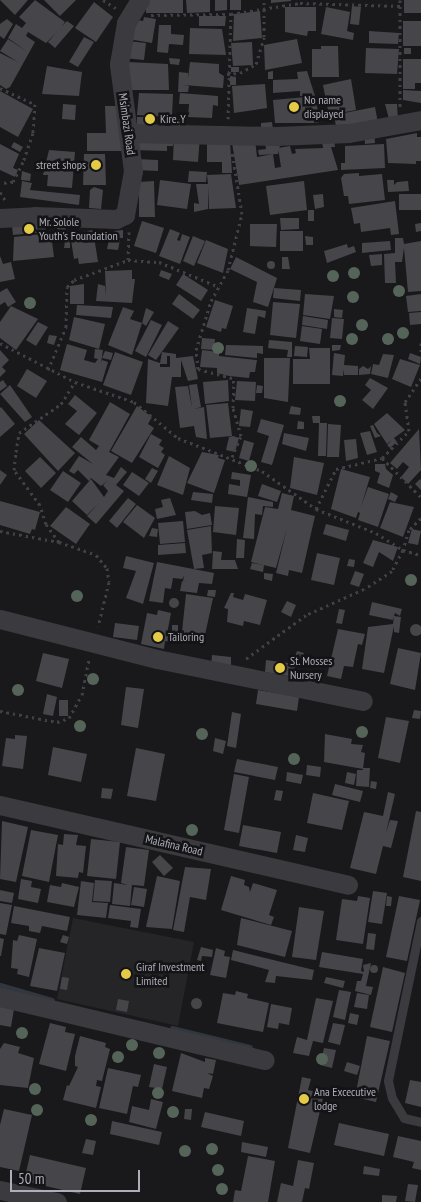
<!DOCTYPE html>
<html>
<head>
<meta charset="utf-8">
<style>
	body { margin:0 }
	#map { position:relative; width:421px; height:1202px; overflow:hidden; background:#19181a; font-family:"PT Sans Narrow",sans-serif }
	div>[style] { position:absolute }
	[style*='--x'] { left:calc(var(--x)*1px); top:calc(var(--y)*1px); width:calc(var(--w)*1px); rotate:calc(var(--a)*1deg) }
	.built>* { inset:0; background:#252527 }
	.stream>* { height:5px; margin:-2.5px; padding:0 2.5px; transform-origin:2.5px; border-radius:2.5px; background:#31373f }
	.building>* { inset:0; background:#46464a }
	.round { border-radius:50% }
	.path>* { height:3px; margin-top:-1.5px; transform-origin:0; background:repeating-linear-gradient(90deg,#404046 0 2.5px,transparent 0 6.5px) }
	.lane>* { height:9px; margin:-4.5px; padding:0 4.5px; transform-origin:4.5px; border-radius:4.5px; background:#3a3a3f }
	.street>* { height:19px; margin:-9.5px; padding:0 9.5px; transform-origin:9.5px; border-radius:9.5px; background:#3a3a3f }
	.trees>* { width:12px; height:12px; margin:-6px; border-radius:50%; background:#546459 }
	.dots>* { width:14px; height:14px; translate:-50% -50%; box-sizing:border-box; border:2px solid #141315; border-radius:50% }
	span { translate:-50% -50%; white-space:nowrap; text-align:center; line-height:1.15; -webkit-text-stroke:5px #141315; paint-order:stroke }
	.poi-label { font-size:12px; color:#acaeb9 }
	.left { translate:0 -50%; text-align:left }
	.right { translate:-100% -50%; text-align:right }
	.street-label { font-size:12px; color:#acaeb9 }
	.scale { position:absolute; left:10px; top:1170px; width:130px; height:22px; box-sizing:border-box; border:2px solid #acaeb9; border-top:0; padding-left:6px; font-size:15px; line-height:18px; white-space:nowrap; color:#acaeb9; -webkit-text-stroke:4px #141315; paint-order:stroke }
</style>
</head>
<body>
<div id="map">
	<div class="built">
		<i style="clip-path:polygon(73px 918px,194px 942px,178px 1026px,57px 999px)"></i>
	</div>
	<div class="stream">
		<i style="--x:0;--y:985;--w:54;--a:16.1"></i>
		<i style="--x:172;--y:1028;--w:80;--a:13.7"></i>
	</div>
	<div class="building">
		<i style="clip-path:polygon(0 0,28px 0,15px 15px)"></i>
		<i style="clip-path:polygon(35px 0,65px 22px,62px 26px,67px 21px,74px 26px,55px 48px,48px 42px,57px 32px,46px 43px,28px 32px,26px 36px,35px 42px,10px 87px,6px 89px,0 85px,0 53px,18px 62px,0 51px,8px 39px,26px 51px,8px 38px,16px 24px,22px 28px,26px 23px,19px 17px)"></i>
		<i style="clip-path:polygon(44px 0,76px 0,60px 16px)"></i>
		<i style="clip-path:polygon(146px 0,183px 0,183px 13px,146px 13px)"></i>
		<i style="clip-path:polygon(186px 0,210px 0,210px 12px,187px 13px)"></i>
		<i style="clip-path:polygon(215px 0,227px 0,227px 10px,215px 11px)"></i>
		<i style="clip-path:polygon(230px 0,241px 0,241px 10px,230px 10px)"></i>
		<i style="clip-path:polygon(271px 0,291px 0,291px 1px,271px 3px)"></i>
		<i style="clip-path:polygon(404px 0,421px 0,421px 13px,404px 13px)"></i>
		<i style="clip-path:polygon(94px 2px,113px 17px,96px 42px,75px 28px)"></i>
		<i style="clip-path:polygon(352px 6px,361px 7px,359px 25px,350px 24px)"></i>
		<i style="clip-path:polygon(285px 7px,316px 7px,316px 31px,308px 31px,307px 36px,285px 32px)"></i>
		<i style="clip-path:polygon(326px 7px,350px 12px,347px 31px,354px 33px,353px 40px,321px 34px)"></i>
		<i style="clip-path:polygon(260px 11px,262px 38px,233px 41px,234px 14px)"></i>
		<i style="clip-path:polygon(199px 16px,226px 16px,225px 26px,199px 26px)"></i>
		<i style="clip-path:polygon(144px 17px,156px 19px,152px 43px,128px 39px,130px 19px,143px 21px)"></i>
		<i style="clip-path:polygon(7px 19px,13px 24px,4px 39px,0 36px,0 24px)"></i>
		<i style="clip-path:polygon(403px 21px,421px 21px,421px 46px,403px 46px)"></i>
		<i style="clip-path:polygon(159px 25px,171px 25px,171px 34px,184px 35px,183px 45px,169px 44px,168px 53px,157px 52px)"></i>
		<i style="clip-path:polygon(190px 28px,222px 29px,226px 55px,189px 54px)"></i>
		<i style="clip-path:polygon(369px 31px,399px 33px,398px 44px,369px 43px)"></i>
		<i style="clip-path:polygon(84px 37px,94px 42px,78px 67px,69px 62px)"></i>
		<i style="clip-path:polygon(297px 39px,302px 63px,265px 70px,264px 45px)"></i>
		<i style="clip-path:polygon(128px 41px,146px 43px,144px 60px,124px 58px)"></i>
		<i style="clip-path:polygon(252px 42px,253px 65px,233px 66px,231px 43px)"></i>
		<i style="clip-path:polygon(321px 46px,338px 46px,339px 77px,312px 77px,312px 49px,321px 49px)"></i>
		<i style="clip-path:polygon(366px 48px,399px 49px,397px 74px,365px 73px)"></i>
		<i style="clip-path:polygon(404px 48px,411px 48px,411px 54px,404px 54px)"></i>
		<i style="clip-path:polygon(169px 58px,180px 59px,179px 65px,170px 64px)"></i>
		<i style="clip-path:polygon(403px 59px,421px 59px,421px 83px,415px 83px,415px 89px,403px 89px)"></i>
		<i style="clip-path:polygon(128px 62px,168px 64px,169px 90px,128px 90px)"></i>
		<i style="clip-path:polygon(190px 62px,219px 64px,219px 73px,224px 76px,223px 88px,183px 85px,189px 86px,188px 92px,178px 92px,179px 72px,188px 73px,188px 78px)"></i>
		<i style="clip-path:polygon(47px 66px,82px 72px,79px 96px,42px 94px)"></i>
		<i style="clip-path:polygon(231px 67px,239px 67px,239px 72px,231px 72px)"></i>
		<i style="clip-path:polygon(273px 71px,273px 79px,268px 79px,268px 72px)"></i>
		<i style="clip-path:polygon(307px 71px,315px 96px,300px 96px,300px 91px,273px 93px,273px 80px,298px 79px,297px 72px)"></i>
		<i style="clip-path:polygon(230px 76px,236px 77px,236px 85px,230px 85px)"></i>
		<i style="clip-path:polygon(351px 79px,356px 110px,329px 115px,323px 85px)"></i>
		<i style="clip-path:polygon(265px 84px,267px 108px,234px 113px,232px 86px)"></i>
		<i style="clip-path:polygon(403px 90px,421px 91px,421px 103px,403px 100px)"></i>
		<i style="clip-path:polygon(0 91px,33px 109px,18px 137px,0 127px)"></i>
		<i style="clip-path:polygon(139px 93px,173px 94px,172px 117px,137px 115px)"></i>
		<i style="clip-path:polygon(180px 93px,218px 96px,218px 106px,213px 105px,212px 118px,188px 117px,189px 104px,179px 104px)"></i>
		<i style="clip-path:polygon(316px 96px,319px 123px,275px 123px,273px 100px)"></i>
		<i style="clip-path:polygon(63px 104px,76px 105px,75px 120px,62px 119px)"></i>
		<i style="clip-path:polygon(385px 104px,397px 104px,398px 119px,389px 119px)"></i>
		<i style="clip-path:polygon(105px 106px,120px 106px,122px 151px,87px 151px,87px 133px,106px 133px)"></i>
		<i style="clip-path:polygon(375px 107px,378px 123px,336px 126px,334px 115px)"></i>
		<i style="clip-path:polygon(137px 117px,151px 117px,151px 130px,137px 128px)"></i>
		<i style="clip-path:polygon(177px 119px,186px 119px,186px 129px,177px 129px)"></i>
		<i style="clip-path:polygon(272px 122px,273px 130px,261px 130px,261px 123px)"></i>
		<i style="clip-path:polygon(374px 130px,375px 143px,365px 144px,364px 132px)"></i>
		<i style="clip-path:polygon(417px 133px,417px 137px,421px 137px,421px 161px,416px 161px,416px 164px,388px 163px,386px 139px)"></i>
		<i style="clip-path:polygon(135px 134px,173px 135px,173px 146px,167px 146px,167px 151px,134px 150px)"></i>
		<i style="clip-path:polygon(174px 134px,200px 136px,198px 162px,173px 160px)"></i>
		<i style="clip-path:polygon(334px 139px,335px 147px,331px 147px,338px 170px,239px 185px,232px 143px,255px 140px,257px 157px,273px 154px,275px 168px,281px 167px,278px 148px,290px 146px,292px 154px,296px 153px,295px 149px,323px 148px,322px 141px)"></i>
		<i style="clip-path:polygon(207px 141px,230px 141px,232px 173px,222px 173px,222px 162px,207px 162px)"></i>
		<i style="clip-path:polygon(281px 141px,278px 154px,259px 155px,258px 150px,266px 149px,265px 142px)"></i>
		<i style="clip-path:polygon(14px 142px,23px 147px,20px 152px,11px 147px)"></i>
		<i style="clip-path:polygon(0 144px,19px 154px,13px 168px,18px 170px,15px 177px,0 170px)"></i>
		<i style="clip-path:polygon(384px 144px,385px 168px,341px 170px,341px 163px,345px 163px,345px 146px)"></i>
		<i style="clip-path:polygon(49px 150px,75px 152px,72px 188px,47px 186px,48px 175px,43px 175px)"></i>
		<i style="clip-path:polygon(84px 154px,105px 154px,106px 185px,83px 185px)"></i>
		<i style="clip-path:polygon(136px 159px,158px 160px,158px 171px,136px 170px)"></i>
		<i style="clip-path:polygon(22px 171px,31px 174px,30px 181px,21px 180px)"></i>
		<i style="clip-path:polygon(189px 171px,207px 172px,206px 182px,188px 182px)"></i>
		<i style="clip-path:polygon(359px 173px,359px 176px,382px 174px,385px 200px,349px 204px,348px 196px,344px 196px,341px 178px,344px 174px)"></i>
		<i style="clip-path:polygon(231px 174px,236px 208px,209px 209px,208px 186px,208px 209px,194px 212px,194px 203px,199px 204px,196px 184px,208px 184px,207px 175px)"></i>
		<i style="clip-path:polygon(160px 180px,191px 184px,187px 209px,157px 205px)"></i>
		<i style="clip-path:polygon(387px 180px,394px 180px,394px 185px,397px 182px,408px 181px,409px 191px,388px 192px)"></i>
		<i style="clip-path:polygon(22px 181px,32px 183px,30px 190px,80px 195px,79px 205px,20px 197px)"></i>
		<i style="clip-path:polygon(154px 181px,155px 217px,139px 217px,139px 182px)"></i>
		<i style="clip-path:polygon(304px 181px,307px 210px,270px 215px,266px 186px)"></i>
		<i style="clip-path:polygon(94px 187px,103px 190px,101px 209px,89px 208px,90px 190px)"></i>
		<i style="clip-path:polygon(323px 194px,324px 207px,315px 209px,313px 195px)"></i>
		<i style="clip-path:polygon(399px 194px,421px 194px,421px 210px,399px 210px)"></i>
		<i style="clip-path:polygon(395px 201px,399px 234px,391px 235px,390px 228px,361px 232px,360px 223px,354px 224px,351px 208px)"></i>
		<i style="clip-path:polygon(308px 210px,314px 210px,314px 221px,308px 221px)"></i>
		<i style="clip-path:polygon(280px 218px,299px 218px,299px 229px,281px 230px)"></i>
		<i style="clip-path:polygon(142px 221px,164px 228px,156px 253px,134px 246px)"></i>
		<i style="clip-path:polygon(45px 223px,46px 232px,13px 235px,12px 226px)"></i>
		<i style="clip-path:polygon(421px 223px,421px 231px,416px 232px,415px 224px)"></i>
		<i style="clip-path:polygon(250px 224px,277px 224px,276px 247px,250px 246px)"></i>
		<i style="clip-path:polygon(57px 226px,66px 226px,66px 233px,57px 233px)"></i>
		<i style="clip-path:polygon(170px 229px,180px 233px,177px 240px,180px 241px,182px 234px,190px 237px,180px 264px,159px 256px)"></i>
		<i style="clip-path:polygon(93px 230px,98px 262px,79px 264px,78px 258px,74px 259px,70px 234px)"></i>
		<i style="clip-path:polygon(123px 230px,123px 238px,114px 238px,114px 231px)"></i>
		<i style="clip-path:polygon(280px 231px,303px 231px,303px 251px,280px 251px)"></i>
		<i style="clip-path:polygon(51px 233px,54px 257px,13px 261px,14px 237px)"></i>
		<i style="clip-path:polygon(193px 236px,205px 241px,194px 266px,183px 261px)"></i>
		<i style="clip-path:polygon(305px 236px,313px 237px,313px 245px,306px 245px)"></i>
		<i style="clip-path:polygon(395px 238px,403px 238px,404px 244px,421px 241px,421px 291px,408px 292px,404px 248px,402px 262px,395px 262px,396px 283px,385px 283px,384px 254px,395px 253px)"></i>
		<i style="clip-path:polygon(109px 239px,120px 240px,118px 250px,107px 249px)"></i>
		<i style="clip-path:polygon(70px 240px,70px 248px,64px 248px,65px 241px)"></i>
		<i style="clip-path:polygon(206px 240px,228px 249px,223px 273px,197px 263px)"></i>
		<i style="clip-path:polygon(390px 241px,391px 250px,362px 253px,362px 243px)"></i>
		<i style="clip-path:polygon(347px 244px,348px 248px,354px 246px,356px 252px,327px 263px,324px 251px)"></i>
		<i style="clip-path:polygon(382px 254px,382px 265px,371px 266px,369px 255px)"></i>
		<i style="clip-path:polygon(0 256px,3px 264px,11px 262px,15px 279px,0 282px)"></i>
		<i style="clip-path:polygon(236px 257px,277px 278px,268px 307px,253px 302px,257px 282px,230px 269px)"></i>
		<i style="clip-path:polygon(282px 257px,288px 257px,290px 269px,282px 269px)"></i>
		<i class="round" style="left:267px;top:261px;width:8px;height:8px"></i>
		<i style="clip-path:polygon(132px 270px,132px 279px,135px 279px,132px 303px,96px 301px,98px 284px,105px 286px,106px 296px,105px 271px)"></i>
		<i style="clip-path:polygon(161px 270px,172px 274px,169px 280px,159px 276px)"></i>
		<i style="clip-path:polygon(183px 274px,208px 290px,201px 301px,176px 285px)"></i>
		<i style="clip-path:polygon(84px 284px,84px 304px,70px 304px,70px 286px)"></i>
		<i style="clip-path:polygon(7px 288px,16px 302px,8px 307px,5px 302px,0 305px,0 292px)"></i>
		<i style="clip-path:polygon(274px 288px,301px 290px,300px 301px,273px 298px)"></i>
		<i style="clip-path:polygon(179px 294px,200px 310px,193px 319px,172px 304px)"></i>
		<i style="clip-path:polygon(305px 294px,334px 296px,330px 319px,303px 315px)"></i>
		<i style="clip-path:polygon(421px 294px,421px 311px,408px 312px,406px 296px)"></i>
		<i style="clip-path:polygon(215px 300px,233px 306px,226px 329px,222px 328px,221px 332px,206px 327px)"></i>
		<i style="clip-path:polygon(273px 302px,300px 304px,296px 338px,270px 335px)"></i>
		<i style="clip-path:polygon(77px 305px,113px 307px,111px 318px,76px 315px)"></i>
		<i style="clip-path:polygon(11px 306px,38px 319px,16px 350px,0 338px,0 322px)"></i>
		<i style="clip-path:polygon(123px 307px,134px 311px,130px 319px,142px 323px,132px 355px,108px 345px)"></i>
		<i style="clip-path:polygon(146px 308px,154px 312px,146px 326px,142px 323px)"></i>
		<i style="clip-path:polygon(247px 308px,266px 311px,265px 318px,258px 316px,255px 334px,243px 332px)"></i>
		<i style="clip-path:polygon(334px 309px,343px 310px,342px 318px,334px 317px)"></i>
		<i style="clip-path:polygon(421px 312px,421px 324px,410px 325px,409px 313px)"></i>
		<i style="clip-path:polygon(303px 316px,328px 320px,327px 329px,302px 325px)"></i>
		<i style="clip-path:polygon(74px 317px,105px 324px,99px 349px,69px 340px)"></i>
		<i style="clip-path:polygon(332px 318px,344px 319px,342px 339px,330px 338px)"></i>
		<i style="clip-path:polygon(151px 320px,162px 325px,146px 357px,135px 351px)"></i>
		<i style="clip-path:polygon(168px 321px,179px 328px,156px 360px,148px 355px)"></i>
		<i style="clip-path:polygon(38px 322px,48px 327px,36px 346px,26px 340px)"></i>
		<i style="clip-path:polygon(302px 326px,322px 329px,320px 344px,300px 341px)"></i>
		<i style="clip-path:polygon(49px 335px,57px 336px,54px 345px,47px 343px)"></i>
		<i style="clip-path:polygon(202px 338px,215px 339px,214px 350px,201px 349px)"></i>
		<i style="clip-path:polygon(269px 340px,292px 342px,292px 357px,287px 357px,288px 350px,268px 348px)"></i>
		<i style="clip-path:polygon(67px 344px,87px 350px,84px 360px,95px 363px,98px 359px,94px 358px,95px 349px,103px 350px,101px 363px,102px 360px,108px 362px,102px 382px,60px 370px)"></i>
		<i style="clip-path:polygon(226px 345px,263px 346px,263px 354px,257px 353px,257px 358px,225px 355px)"></i>
		<i style="clip-path:polygon(332px 345px,341px 345px,340px 350px,332px 351px)"></i>
		<i style="clip-path:polygon(295px 346px,308px 347px,307px 357px,294px 356px)"></i>
		<i style="clip-path:polygon(309px 348px,330px 348px,330px 384px,293px 384px,293px 359px,310px 359px)"></i>
		<i style="clip-path:polygon(0 350px,9px 360px,2px 367px,6px 371px,0 377px)"></i>
		<i style="clip-path:polygon(202px 350px,219px 352px,219px 356px,257px 360px,255px 372px,250px 372px,249px 378px,229px 376px,217px 373px,217px 368px,200px 367px)"></i>
		<i style="clip-path:polygon(105px 351px,113px 353px,111px 360px,102px 358px)"></i>
		<i style="clip-path:polygon(115px 352px,143px 362px,131px 395px,103px 385px)"></i>
		<i style="clip-path:polygon(evenodd,162px 352px,176px 354px,176px 358px,193px 356px,198px 379px,188px 381px,181px 360px,181px 377px,172px 377px,168px 406px,146px 403px,148px 359px,160px 363px,162px 352px,167px 356px,170px 356px,170px 375px,170px 367px,160px 367px,160px 364px,167px 364px,167px 356px)"></i>
		<i style="clip-path:polygon(334px 353px,345px 355px,344px 365px,358px 366px,358px 375px,344px 375px,344px 369px,343px 376px,332px 375px)"></i>
		<i style="clip-path:polygon(410px 353px,421px 357px,420px 364px,408px 359px)"></i>
		<i style="clip-path:polygon(383px 354px,394px 355px,388px 378px,371px 374px,373px 364px,379px 365px)"></i>
		<i style="clip-path:polygon(264px 358px,290px 358px,288px 402px,264px 398px)"></i>
		<i style="clip-path:polygon(400px 359px,420px 365px,411px 387px,392px 379px)"></i>
		<i style="clip-path:polygon(363px 366px,368px 369px,371px 366px,370px 374px,359px 375px,359px 369px)"></i>
		<i style="clip-path:polygon(27px 369px,47px 381px,36px 398px,17px 386px)"></i>
		<i style="clip-path:polygon(370px 378px,388px 388px,373px 409px,362px 400px,371px 390px,365px 385px)"></i>
		<i style="clip-path:polygon(3px 380px,7px 386px,0 391px,0 382px)"></i>
		<i style="clip-path:polygon(228px 380px,229px 401px,205px 404px,203px 382px)"></i>
		<i style="clip-path:polygon(237px 381px,256px 382px,255px 401px,235px 400px)"></i>
		<i style="clip-path:polygon(197px 384px,201px 407px,194px 409px,204px 407px,207px 439px,196px 437px,194px 426px,180px 428px,175px 387px,188px 386px,192px 408px,189px 385px)"></i>
		<i style="clip-path:polygon(10px 385px,32px 417px,25px 422px,0 394px)"></i>
		<i style="clip-path:polygon(257px 385px,263px 386px,262px 393px,256px 393px)"></i>
		<i style="clip-path:polygon(75px 395px,97px 413px,79px 435px,65px 424px,77px 411px,68px 404px)"></i>
		<i style="clip-path:polygon(110px 402px,130px 414px,109px 452px,119px 457px,106px 475px,114px 478px,121px 467px,127px 472px,116px 485px,124px 491px,96px 524px,87px 516px,99px 503px,87px 515px,72px 501px,91px 479px,104px 497px,108px 491px,103px 485px,108px 480px,101px 486px,91px 478px,89px 481px,78px 470px,74px 474px,69px 471px,79px 456px,93px 464px,72px 447px,81px 437px,96px 450px,99px 446px,89px 440px)"></i>
		<i style="clip-path:polygon(228px 403px,232px 436px,210px 438px,206px 405px)"></i>
		<i style="clip-path:polygon(137px 406px,152px 417px,148px 424px,154px 428px,132px 463px,111px 451px)"></i>
		<i style="clip-path:polygon(291px 406px,301px 408px,300px 415px,289px 414px)"></i>
		<i style="clip-path:polygon(1px 407px,15px 424px,0 437px,0 408px)"></i>
		<i style="clip-path:polygon(241px 409px,253px 411px,250px 427px,239px 426px)"></i>
		<i style="clip-path:polygon(387px 413px,405px 430px,394px 438px,397px 442px,390px 448px,387px 445px,392px 440px,387px 444px,374px 424px)"></i>
		<i style="clip-path:polygon(312px 416px,320px 416px,320px 423px,313px 423px)"></i>
		<i style="clip-path:polygon(261px 419px,284px 425px,272px 465px,261px 462px,269px 436px,257px 432px)"></i>
		<i style="clip-path:polygon(39px 420px,75px 453px,58px 471px,24px 434px)"></i>
		<i style="clip-path:polygon(298px 421px,304px 422px,304px 429px,297px 429px)"></i>
		<i style="clip-path:polygon(319px 423px,327px 423px,326px 456px,318px 456px)"></i>
		<i style="clip-path:polygon(328px 424px,341px 425px,339px 457px,327px 457px)"></i>
		<i style="clip-path:polygon(373px 425px,377px 433px,381px 436px,375px 438px,370px 426px)"></i>
		<i style="clip-path:polygon(419px 429px,421px 470px,408px 484px,401px 477px,409px 467px,403px 462px,397px 469px,390px 463px)"></i>
		<i style="clip-path:polygon(370px 431px,377px 452px,367px 455px,360px 433px)"></i>
		<i style="clip-path:polygon(284px 433px,309px 438px,306px 451px,282px 444px)"></i>
		<i style="clip-path:polygon(151px 434px,162px 440px,159px 445px,164px 448px,161px 452px,165px 455px,158px 468px,139px 457px)"></i>
		<i style="clip-path:polygon(233px 436px,239px 438px,235px 452px,226px 450px,229px 437px)"></i>
		<i style="clip-path:polygon(356px 439px,358px 458px,346px 461px,344px 440px)"></i>
		<i style="clip-path:polygon(244px 440px,254px 443px,249px 461px,239px 458px)"></i>
		<i style="clip-path:polygon(202px 452px,219px 455px,218px 458px,225px 460px,214px 493px,187px 483px)"></i>
		<i style="clip-path:polygon(169px 456px,190px 468px,183px 495px,157px 485px)"></i>
		<i style="clip-path:polygon(40px 457px,56px 473px,41px 488px,25px 471px)"></i>
		<i style="clip-path:polygon(294px 457px,324px 463px,317px 495px,290px 488px)"></i>
		<i style="clip-path:polygon(375px 464px,385px 464px,386px 469px,393px 475px,389px 488px,377px 483px,380px 473px,375px 471px)"></i>
		<i style="clip-path:polygon(152px 468px,158px 471px,151px 483px,145px 479px)"></i>
		<i style="clip-path:polygon(341px 469px,370px 477px,361px 507px,368px 487px,389px 494px,378px 527px,358px 520px,360px 513px,358px 512px,356px 518px,331px 509px)"></i>
		<i style="clip-path:polygon(0 470px,7px 475px,0 485px)"></i>
		<i style="clip-path:polygon(63px 471px,81px 483px,68px 502px,50px 490px)"></i>
		<i style="clip-path:polygon(132px 472px,149px 483px,139px 496px,123px 485px)"></i>
		<i style="clip-path:polygon(232px 472px,251px 475px,247px 497px,228px 494px,229px 484px,240px 486px,240px 480px,231px 479px)"></i>
		<i style="clip-path:polygon(420px 479px,421px 480px,421px 490px,415px 484px)"></i>
		<i style="clip-path:polygon(262px 484px,281px 491px,277px 502px,258px 496px)"></i>
		<i style="clip-path:polygon(193px 492px,213px 494px,212px 503px,191px 500px)"></i>
		<i style="clip-path:polygon(391px 492px,398px 496px,395px 502px,388px 499px)"></i>
		<i style="clip-path:polygon(282px 493px,294px 496px,291px 510px,315px 516px,302px 573px,289px 570px,288px 576px,276px 573px,287px 528px,276px 568px,251px 562px,265px 507px,278px 509px)"></i>
		<i style="clip-path:polygon(248px 497px,273px 502px,273px 507px,263px 506px,262px 515px,255px 514px,254px 539px,243px 538px)"></i>
		<i style="clip-path:polygon(128px 498px,136px 504px,117px 528px,109px 521px)"></i>
		<i style="clip-path:polygon(170px 498px,176px 515px,157px 519px,155px 509px,163px 507px,161px 500px)"></i>
		<i style="clip-path:polygon(0 501px,40px 512px,35px 530px,32px 529px,30px 534px,0 525px)"></i>
		<i style="clip-path:polygon(390px 502px,414px 507px,403px 537px,380px 528px)"></i>
		<i style="clip-path:polygon(137px 505px,155px 518px,144px 538px,123px 522px)"></i>
		<i style="clip-path:polygon(215px 506px,239px 508px,236px 535px,213px 532px)"></i>
		<i style="clip-path:polygon(66px 507px,90px 524px,76px 544px,50px 526px)"></i>
		<i style="clip-path:polygon(195px 511px,202px 515px,210px 513px,212px 525px,187px 529px,185px 512px)"></i>
		<i style="clip-path:polygon(183px 521px,185px 542px,160px 544px,158px 523px)"></i>
		<i style="clip-path:polygon(326px 524px,349px 530px,346px 541px,323px 534px)"></i>
		<i style="clip-path:polygon(211px 526px,212px 553px,202px 555px,204px 568px,194px 569px,187px 530px)"></i>
		<i style="clip-path:polygon(152px 528px,158px 529px,157px 537px,149px 536px)"></i>
		<i style="clip-path:polygon(412px 529px,421px 531px,418px 545px,408px 543px)"></i>
		<i style="clip-path:polygon(237px 539px,245px 540px,244px 558px,236px 558px)"></i>
		<i style="clip-path:polygon(373px 540px,398px 547px,393px 561px,379px 552px,373px 567px,363px 563px)"></i>
		<i style="clip-path:polygon(185px 543px,186px 553px,158px 555px,158px 545px)"></i>
		<i style="clip-path:polygon(213px 551px,222px 552px,221px 560px,235px 560px,238px 569px,212px 569px)"></i>
		<i style="clip-path:polygon(317px 553px,340px 558px,334px 585px,311px 580px)"></i>
		<i style="clip-path:polygon(126px 556px,154px 563px,143px 604px,126px 598px,136px 571px,123px 568px)"></i>
		<i style="clip-path:polygon(349px 559px,355px 560px,354px 567px,347px 566px)"></i>
		<i style="clip-path:polygon(157px 562px,214px 573px,212px 584px,199px 583px,197px 593px,180px 591px,182px 581px,188px 582px,183px 581px,184px 576px,182px 579px,173px 578px,171px 589px,165px 588px,163px 603px,149px 601px)"></i>
		<i style="clip-path:polygon(252px 563px,264px 565px,263px 572px,250px 569px)"></i>
		<i style="clip-path:polygon(355px 571px,364px 574px,359px 587px,350px 584px)"></i>
		<i style="clip-path:polygon(264px 573px,273px 574px,272px 581px,264px 579px)"></i>
		<i style="clip-path:polygon(208px 590px,216px 590px,215px 597px,207px 596px)"></i>
		<i style="clip-path:polygon(231px 593px,234px 593px,233px 597px,243px 600px,245px 594px,267px 600px,260px 625px,244px 621px,243px 626px,227px 622px,228px 609px,224px 608px)"></i>
		<i style="clip-path:polygon(186px 594px,213px 598px,203px 644px,181px 641px)"></i>
		<i class="round" style="left:169px;top:598px;width:10px;height:10px"></i>
		<i style="clip-path:polygon(287px 601px,296px 605px,291px 617px,281px 612px)"></i>
		<i style="clip-path:polygon(372px 602px,402px 609px,400px 616px,395px 613px,393px 620px,369px 615px)"></i>
		<i style="clip-path:polygon(339px 609px,345px 610px,342px 624px,336px 623px)"></i>
		<i style="clip-path:polygon(158px 610px,171px 613px,167px 634px,157px 632px,174px 636px,173px 642px,165px 641px,164px 649px,141px 644px,147px 613px,157px 615px)"></i>
		<i style="clip-path:polygon(394px 616px,401px 617px,399px 633px,394px 632px,394px 626px,384px 673px,362px 669px,368px 627px,393px 624px)"></i>
		<i style="clip-path:polygon(115px 623px,139px 626px,137px 640px,113px 637px)"></i>
		<i class="round" style="left:410px;top:624px;width:12px;height:12px"></i>
		<i style="clip-path:polygon(172px 625px,178px 625px,178px 633px,172px 632px)"></i>
		<i style="clip-path:polygon(338px 629px,365px 634px,362px 645px,358px 644px,353px 667px,344px 666px,341px 679px,327px 676px)"></i>
		<i style="clip-path:polygon(398px 648px,421px 653px,415px 690px,390px 684px)"></i>
		<i style="clip-path:polygon(297px 651px,304px 653px,302px 659px,295px 657px)"></i>
		<i style="clip-path:polygon(43px 653px,69px 659px,62px 688px,36px 681px)"></i>
		<i style="clip-path:polygon(212px 655px,231px 657px,231px 669px,211px 667px)"></i>
		<i style="clip-path:polygon(266px 660px,295px 664px,293px 677px,265px 672px)"></i>
		<i style="clip-path:polygon(126px 687px,144px 689px,138px 728px,121px 725px)"></i>
		<i style="clip-path:polygon(258px 690px,299px 697px,297px 711px,256px 704px)"></i>
		<i style="clip-path:polygon(47px 694px,57px 697px,53px 716px,43px 714px)"></i>
		<i style="clip-path:polygon(59px 700px,68px 700px,68px 716px,59px 716px)"></i>
		<i style="clip-path:polygon(414px 710px,421px 711px,420px 719px,412px 718px)"></i>
		<i style="clip-path:polygon(232px 712px,241px 714px,236px 748px,227px 746px)"></i>
		<i style="clip-path:polygon(386px 717px,409px 721px,400px 763px,378px 758px)"></i>
		<i style="clip-path:polygon(325px 734px,352px 739px,351px 744px,363px 745px,361px 752px,365px 753px,363px 769px,324px 762px)"></i>
		<i style="clip-path:polygon(15px 735px,27px 736px,23px 769px,2px 766px,6px 738px,15px 739px)"></i>
		<i style="clip-path:polygon(215px 738px,226px 741px,223px 754px,213px 751px)"></i>
		<i style="clip-path:polygon(53px 747px,87px 754px,81px 782px,48px 775px)"></i>
		<i style="clip-path:polygon(136px 748px,165px 754px,156px 801px,127px 796px)"></i>
		<i style="clip-path:polygon(237px 759px,278px 767px,275px 780px,234px 772px)"></i>
		<i style="clip-path:polygon(307px 765px,321px 767px,320px 777px,306px 775px)"></i>
		<i style="clip-path:polygon(363px 768px,370px 768px,369px 787px,356px 786px,357px 770px,363px 770px)"></i>
		<i style="clip-path:polygon(287px 772px,303px 775px,301px 784px,286px 781px)"></i>
		<i style="clip-path:polygon(347px 772px,356px 774px,354px 785px,345px 783px)"></i>
		<i style="clip-path:polygon(234px 774px,249px 777px,239px 833px,224px 830px)"></i>
		<i style="clip-path:polygon(371px 781px,377px 782px,376px 789px,370px 788px)"></i>
		<i style="clip-path:polygon(335px 784px,363px 791px,360px 802px,332px 795px)"></i>
		<i style="clip-path:polygon(102px 788px,113px 789px,111px 799px,101px 798px)"></i>
		<i style="clip-path:polygon(276px 790px,283px 791px,281px 801px,274px 800px)"></i>
		<i style="clip-path:polygon(388px 792px,395px 794px,386px 833px,390px 820px,398px 821px,391px 848px,383px 846px,376px 874px,350px 868px,364px 812px,383px 816px)"></i>
		<i style="clip-path:polygon(313px 793px,349px 801px,342px 830px,307px 823px)"></i>
		<i style="clip-path:polygon(416px 811px,421px 812px,421px 881px,403px 877px)"></i>
		<i style="clip-path:polygon(2px 821px,28px 827px,16px 882px,0 879px)"></i>
		<i style="clip-path:polygon(243px 825px,281px 832px,277px 853px,239px 846px)"></i>
		<i style="clip-path:polygon(31px 830px,58px 835px,49px 882px,22px 876px)"></i>
		<i style="clip-path:polygon(64px 834px,78px 835px,76px 845px,86px 846px,83px 873px,79px 872px,78px 878px,56px 876px,58px 844px,63px 845px)"></i>
		<i style="clip-path:polygon(296px 835px,308px 838px,305px 852px,293px 850px)"></i>
		<i style="clip-path:polygon(91px 839px,120px 842px,116px 879px,87px 876px)"></i>
		<i style="clip-path:polygon(126px 847px,149px 850px,144px 886px,132px 885px,130px 906px,112px 904px,114px 883px,128px 885px,121px 883px)"></i>
		<i style="clip-path:polygon(160px 855px,173px 868px,164px 876px,152px 862px)"></i>
		<i style="clip-path:polygon(185px 867px,211px 869px,206px 900px,190px 897px,184px 932px,173px 930px)"></i>
		<i style="clip-path:polygon(157px 876px,180px 881px,172px 929px,146px 927px)"></i>
		<i style="clip-path:polygon(231px 876px,245px 880px,244px 885px,249px 887px,250px 892px,253px 883px,277px 890px,269px 915px,274px 917px,271px 925px,221px 910px)"></i>
		<i style="clip-path:polygon(21px 879px,32px 881px,31px 887px,41px 889px,38px 903px,18px 899px)"></i>
		<i style="clip-path:polygon(95px 880px,112px 881px,110px 902px,93px 901px)"></i>
		<i style="clip-path:polygon(81px 881px,94px 883px,92px 902px,108px 903px,106px 918px,77px 915px)"></i>
		<i style="clip-path:polygon(62px 883px,79px 887px,74px 907px,47px 902px,50px 885px,61px 887px)"></i>
		<i style="clip-path:polygon(134px 887px,147px 889px,144px 907px,131px 905px)"></i>
		<i style="clip-path:polygon(0 890px,14px 893px,12px 903px,0 901px)"></i>
		<i style="clip-path:polygon(373px 891px,387px 893px,382px 924px,368px 922px)"></i>
		<i style="clip-path:polygon(358px 896px,370px 898px,363px 944px,336px 940px,342px 899px,357px 901px)"></i>
		<i style="clip-path:polygon(387px 896px,392px 897px,391px 906px,386px 906px)"></i>
		<i style="clip-path:polygon(399px 896px,420px 900px,407px 961px,386px 957px)"></i>
		<i style="clip-path:polygon(0 903px,12px 905px,6px 935px,0 934px)"></i>
		<i style="clip-path:polygon(110px 905px,141px 909px,138px 928px,130px 927px,131px 921px,108px 918px)"></i>
		<i style="clip-path:polygon(14px 906px,70px 917px,67px 931px,42px 926px,40px 933px,29px 931px,29px 926px,11px 923px)"></i>
		<i style="clip-path:polygon(299px 907px,324px 911px,316px 960px,292px 957px)"></i>
		<i style="clip-path:polygon(241px 918px,292px 931px,285px 957px,237px 945px)"></i>
		<i style="clip-path:polygon(368px 933px,376px 934px,374px 950px,366px 949px)"></i>
		<i style="clip-path:polygon(19px 935px,37px 939px,29px 977px,17px 974px,18px 969px,11px 968px,13px 940px,17px 941px)"></i>
		<i style="clip-path:polygon(63px 935px,69px 937px,67px 944px,60px 942px)"></i>
		<i style="clip-path:polygon(0 938px,4px 939px,1px 956px,0 956px)"></i>
		<i style="clip-path:polygon(201px 947px,213px 950px,212px 957px,202px 956px,201px 961px,197px 960px)"></i>
		<i style="clip-path:polygon(39px 948px,65px 953px,57px 991px,30px 986px)"></i>
		<i style="clip-path:polygon(216px 948px,225px 951px,224px 956px,230px 957px,226px 978px,210px 975px)"></i>
		<i style="clip-path:polygon(233px 950px,314px 970px,312px 980px,276px 976px,275px 983px,265px 982px,269px 970px,231px 960px)"></i>
		<i style="clip-path:polygon(322px 952px,363px 959px,361px 971px,364px 972px,363px 965px,371px 963px,366px 986px,373px 987px,371px 995px,355px 991px,357px 981px,361px 981px,363px 974px,319px 967px)"></i>
		<i class="round" style="left:370px;top:965px;width:8px;height:8px"></i>
		<i style="clip-path:polygon(383px 967px,405px 973px,392px 1032px,370px 1027px)"></i>
		<i style="clip-path:polygon(62px 977px,69px 978px,67px 990px,60px 989px)"></i>
		<i style="clip-path:polygon(326px 977px,345px 981px,343px 988px,324px 983px)"></i>
		<i style="clip-path:polygon(339px 990px,351px 992px,345px 1020px,333px 1017px)"></i>
		<i style="clip-path:polygon(236px 991px,248px 994px,247px 998px,269px 1003px,263px 1032px,217px 1023px,223px 993px,235px 995px)"></i>
		<i style="clip-path:polygon(357px 993px,369px 995px,367px 1009px,354px 1007px)"></i>
		<i class="round" style="left:190.5px;top:997.5px;width:11px;height:11px"></i>
		<i style="clip-path:polygon(316px 998px,333px 1001px,323px 1043px,313px 1041px,309px 1056px,293px 1053px,297px 1037px,307px 1040px)"></i>
		<i style="clip-path:polygon(118px 999px,129px 1001px,127px 1012px,116px 1010px)"></i>
		<i style="clip-path:polygon(271px 1004px,292px 1008px,289px 1025px,279px 1023px,278px 1029px,267px 1027px)"></i>
		<i style="clip-path:polygon(0 1006px,14px 1009px,11px 1027px,0 1025px)"></i>
		<i style="clip-path:polygon(350px 1013px,359px 1015px,357px 1025px,348px 1023px)"></i>
		<i style="clip-path:polygon(50px 1023px,66px 1027px,65px 1032px,75px 1034px,66px 1071px,39px 1064px)"></i>
		<i style="clip-path:polygon(333px 1023px,345px 1025px,340px 1045px,328px 1042px)"></i>
		<i style="clip-path:polygon(80px 1036px,106px 1043px,105px 1047px,110px 1049px,102px 1081px,97px 1080px,96px 1086px,101px 1087px,96px 1108px,63px 1100px,67px 1085px,69px 1086px,78px 1067px,75px 1066px,75px 1056px)"></i>
		<i style="clip-path:polygon(367px 1036px,390px 1041px,376px 1102px,355px 1097px)"></i>
		<i style="clip-path:polygon(4px 1043px,20px 1047px,18px 1053px,34px 1058px,28px 1088px,0 1085px,0 1049px)"></i>
		<i style="clip-path:polygon(324px 1048px,336px 1050px,332px 1068px,320px 1065px)"></i>
		<i style="clip-path:polygon(181px 1053px,205px 1062px,205px 1058px,216px 1060px,213px 1074px,207px 1073px,213px 1076px,209px 1089px,204px 1088px,202px 1098px,172px 1091px)"></i>
		<i style="clip-path:polygon(347px 1062px,360px 1066px,357px 1075px,344px 1071px)"></i>
		<i style="clip-path:polygon(154px 1064px,167px 1067px,162px 1089px,149px 1087px)"></i>
		<i style="clip-path:polygon(108px 1068px,141px 1075px,138px 1087px,133px 1086px,127px 1114px,99px 1108px)"></i>
		<i style="clip-path:polygon(302px 1077px,311px 1079px,308px 1090px,324px 1094px,310px 1153px,288px 1148px)"></i>
		<i style="clip-path:polygon(410px 1080px,421px 1082px,421px 1107px,405px 1103px)"></i>
		<i style="clip-path:polygon(151px 1099px,163px 1102px,156px 1129px,129px 1122px,132px 1106px,149px 1110px)"></i>
		<i style="clip-path:polygon(4px 1109px,32px 1115px,19px 1171px,0 1167px,0 1125px)"></i>
		<i style="clip-path:polygon(185px 1109px,192px 1109px,191px 1120px,184px 1119px)"></i>
		<i style="clip-path:polygon(205px 1112px,244px 1121px,241px 1136px,201px 1127px)"></i>
		<i style="clip-path:polygon(112px 1121px,162px 1132px,159px 1145px,110px 1134px)"></i>
		<i style="clip-path:polygon(339px 1123px,389px 1134px,384px 1156px,334px 1145px)"></i>
		<i style="clip-path:polygon(398px 1136px,421px 1141px,421px 1170px,412px 1168px,414px 1162px,393px 1157px)"></i>
		<i style="clip-path:polygon(86px 1139px,96px 1141px,93px 1155px,82px 1153px)"></i>
		<i style="clip-path:polygon(242px 1142px,268px 1147px,266px 1157px,241px 1152px)"></i>
		<i style="clip-path:polygon(30px 1155px,86px 1168px,80px 1194px,24px 1181px)"></i>
		<i style="clip-path:polygon(248px 1156px,275px 1161px,268px 1202px,233px 1202px,235px 1190px,241px 1191px)"></i>
		<i style="clip-path:polygon(298px 1160px,314px 1163px,309px 1189px,305px 1188px,302px 1202px,277px 1202px,281px 1183px,293px 1186px)"></i>
		<i style="clip-path:polygon(364px 1166px,380px 1169px,379px 1176px,363px 1174px)"></i>
		<i style="clip-path:polygon(408px 1184px,418px 1185px,415px 1202px,405px 1201px)"></i>
		<i style="clip-path:polygon(382px 1195px,397px 1196px,396px 1202px,382px 1202px)"></i>
	</div>
	<div class="path">
		<i style="--x:103;--y:0;--w:15;--a:32"></i>
		<i style="--x:400;--y:0;--w:107;--a:90"></i>
		<i style="--x:151;--y:15;--w:80;--a:-0.7"></i>
		<i style="--x:231;--y:14;--w:70;--a:-9.1"></i>
		<i style="--x:300;--y:3;--w:101;--a:1.7"></i>
		<i style="--x:227;--y:74;--w:13;--a:-4"></i>
		<i style="--x:240;--y:73;--w:18;--a:-29"></i>
		<i style="--x:256;--y:64;--w:28;--a:-73"></i>
		<i style="--x:264;--y:37;--w:37;--a:-90"></i>
		<i style="--x:0;--y:88;--w:38;--a:25"></i>
		<i style="--x:35;--y:104;--w:29;--a:94"></i>
		<i style="--x:33;--y:133;--w:31;--a:109"></i>
		<i style="--x:23;--y:162;--w:22;--a:117"></i>
		<i style="--x:13;--y:182;--w:13;--a:176"></i>
		<i style="--x:228;--y:119;--w:105;--a:-88.4"></i>
		<i style="--x:0;--y:192;--w:9;--a:58"></i>
		<i style="--x:128;--y:260;--w:31;--a:4"></i>
		<i style="--x:159;--y:262;--w:65;--a:22.6"></i>
		<i style="--x:0;--y:343;--w:85;--a:27.5"></i>
		<i style="--x:75;--y:382;--w:62;--a:18.7"></i>
		<i style="--x:134;--y:402;--w:57;--a:39.3"></i>
		<i style="--x:178;--y:438;--w:90;--a:21.4"></i>
		<i style="--x:262;--y:471;--w:66;--a:35.1"></i>
		<i style="--x:316;--y:509;--w:65;--a:21.8"></i>
		<i style="--x:376;--y:533;--w:32;--a:32"></i>
		<i style="--x:403;--y:550;--w:24;--a:118"></i>
		<i style="--x:392;--y:571;--w:33;--a:147"></i>
		<i style="--x:364;--y:589;--w:64;--a:155.9"></i>
		<i style="--x:306;--y:615;--w:77;--a:144"></i>
		<i style="--x:421;--y:343;--w:10;--a:90"></i>
		<i style="--x:48;--y:370;--w:47;--a:-67.3"></i>
		<i style="--x:66;--y:327;--w:40;--a:-88.6"></i>
		<i style="--x:67;--y:287;--w:10;--a:-45"></i>
		<i style="--x:74;--y:280;--w:58;--a:-20.3"></i>
		<i style="--x:128;--y:260;--w:28;--a:-88"></i>
		<i style="--x:232;--y:457;--w:23;--a:-67"></i>
		<i style="--x:241;--y:436;--w:29;--a:-106"></i>
		<i style="--x:233;--y:408;--w:25;--a:-88"></i>
		<i style="--x:234;--y:383;--w:5;--a:-112"></i>
		<i style="--x:232;--y:378;--w:35;--a:-165"></i>
		<i style="--x:198;--y:369;--w:19;--a:-96"></i>
		<i style="--x:196;--y:350;--w:51;--a:-73"></i>
		<i style="--x:211;--y:301;--w:35;--a:-61"></i>
		<i style="--x:228;--y:270;--w:58;--a:-76"></i>
		<i style="--x:242;--y:214;--w:63;--a:-99.2"></i>
		<i style="--x:382;--y:458;--w:55;--a:45"></i>
		<i style="--x:316;--y:509;--w:45;--a:-63.4"></i>
		<i style="--x:336;--y:469;--w:47;--a:-13.4"></i>
		<i style="--x:382;--y:458;--w:38;--a:-45"></i>
		<i style="--x:409;--y:431;--w:29;--a:-98"></i>
		<i style="--x:405;--y:402;--w:29;--a:-56"></i>
		<i style="--x:421;--y:518;--w:17;--a:135"></i>
		<i style="--x:409;--y:530;--w:21;--a:107"></i>
		<i style="--x:403;--y:550;--w:19;--a:16"></i>
		<i style="--x:0;--y:531;--w:60;--a:10.6"></i>
		<i style="--x:59;--y:542;--w:22;--a:-126"></i>
		<i style="--x:46;--y:524;--w:20;--a:-108"></i>
		<i style="--x:40;--y:505;--w:44;--a:-126.6"></i>
		<i style="--x:14;--y:470;--w:18;--a:-84"></i>
		<i style="--x:16;--y:452;--w:19;--a:-81"></i>
		<i style="--x:19;--y:433;--w:51;--a:-34.6"></i>
		<i style="--x:61;--y:404;--w:26;--a:-58"></i>
		<i style="--x:59;--y:542;--w:39;--a:19"></i>
		<i style="--x:96;--y:555;--w:17;--a:50"></i>
		<i style="--x:107;--y:568;--w:14;--a:82"></i>
		<i style="--x:109;--y:582;--w:46;--a:103.7"></i>
		<i style="--x:0;--y:711;--w:58;--a:10.9"></i>
		<i style="--x:57;--y:722;--w:13;--a:-18"></i>
		<i style="--x:69;--y:718;--w:26;--a:-61"></i>
		<i style="--x:82;--y:695;--w:37;--a:-79"></i>
	</div>
	<div class="lane">
		<i style="--x:421;--y:921;--w:163;--a:101.7"></i>
		<i style="--x:388;--y:1081;--w:17;--a:77"></i>
		<i style="--x:392;--y:1098;--w:23;--a:59"></i>
		<i style="--x:404;--y:1118;--w:17;--a:13"></i>
	</div>
	<div class="street">
		<i style="--x:130;--y:133;--w:146;--a:1.2"></i>
		<i style="--x:276;--y:136;--w:73;--a:-2.4"></i>
		<i style="--x:349;--y:133;--w:73;--a:-10.2"></i>
		<i style="--x:0;--y:218;--w:35;--a:-3"></i>
		<i style="--x:35;--y:216;--w:81;--a:2.1"></i>
		<i style="--x:116;--y:219;--w:10;--a:-24"></i>
		<i style="--x:125;--y:215;--w:45;--a:-79.7"></i>
		<i style="--x:133;--y:171;--w:108;--a:-97.5"></i>
		<i style="--x:119;--y:64;--w:42;--a:-80.3"></i>
		<i style="--x:126;--y:23;--w:27;--a:-59"></i>
		<i style="--x:0;--y:619;--w:162;--a:14.3"></i>
		<i style="--x:157;--y:659;--w:210;--a:11.5"></i>
		<i style="--x:0;--y:805;--w:357;--a:12.9"></i>
		<i style="--x:0;--y:997;--w:272;--a:13.4"></i>
		<i style="--x:0;--y:1190;--w:58;--a:11.9"></i>
	</div>
	<div class="trees">
		<i style="left:354px;top:273px"></i>
		<i style="left:333px;top:276px"></i>
		<i style="left:399px;top:291px"></i>
		<i style="left:353px;top:297px"></i>
		<i style="left:30px;top:303px"></i>
		<i style="left:362px;top:325px"></i>
		<i style="left:403px;top:333px"></i>
		<i style="left:352px;top:339px"></i>
		<i style="left:388px;top:339px"></i>
		<i style="left:218px;top:348px"></i>
		<i style="left:340px;top:401px"></i>
		<i style="left:251px;top:466px"></i>
		<i style="left:411px;top:580px"></i>
		<i style="left:77px;top:596px"></i>
		<i style="left:93px;top:679px"></i>
		<i style="left:18px;top:690px"></i>
		<i style="left:80px;top:726px"></i>
		<i style="left:362px;top:732px"></i>
		<i style="left:202px;top:734px"></i>
		<i style="left:294px;top:759px"></i>
		<i style="left:192px;top:830px"></i>
		<i style="left:22px;top:1033px"></i>
		<i style="left:132px;top:1045px"></i>
		<i style="left:159px;top:1053px"></i>
		<i style="left:118px;top:1057px"></i>
		<i style="left:322px;top:1059px"></i>
		<i style="left:35px;top:1089px"></i>
		<i style="left:158px;top:1093px"></i>
		<i style="left:37px;top:1110px"></i>
		<i style="left:173px;top:1112px"></i>
		<i style="left:91px;top:1120px"></i>
		<i style="left:212px;top:1149px"></i>
		<i style="left:185px;top:1151px"></i>
		<i style="left:218px;top:1170px"></i>
		<i style="left:222px;top:1189px"></i>
	</div>
	<div class="dots">
		<i style="left:294px;top:107px;background:#e4cb47"></i>
		<i style="left:150px;top:119px;background:#e4cb47"></i>
		<i style="left:96px;top:165px;background:#e4cb47"></i>
		<i style="left:29px;top:229px;background:#e4cb47"></i>
		<i style="left:158px;top:637px;background:#e4cb47"></i>
		<i style="left:280px;top:668px;background:#e4cb47"></i>
		<i style="left:126px;top:974px;background:#e4cb47"></i>
		<i style="left:304px;top:1099px;background:#e4cb47"></i>
	</div>
	<div class="poi-label">
		<span class="left" style="left:304px;top:107px">No name<br>displayed</span>
		<span class="left" style="left:160px;top:119px">Kire. Y</span>
		<span class="right" style="left:86px;top:165px">street shops</span>
		<span class="left" style="left:39px;top:229px">Mr. Solole<br>Youth's Foundation</span>
		<span class="left" style="left:168px;top:637px">Tailoring</span>
		<span class="left" style="left:290px;top:668px">St. Mosses<br>Nursery</span>
		<span class="left" style="left:136px;top:974px">Giraf Investment<br>Limited</span>
		<span class="left" style="left:314px;top:1099px">Ana Excecutive<br>lodge</span>
	</div>
	<div class="street-label">
		<span style="left:127px;top:124px;rotate:82deg">Msimbazi Road</span>
		<span style="left:174px;top:845px;rotate:13deg">Malafina Road</span>
	</div>
	<div class="scale">50 m</div>
</div>
</body>
</html>
